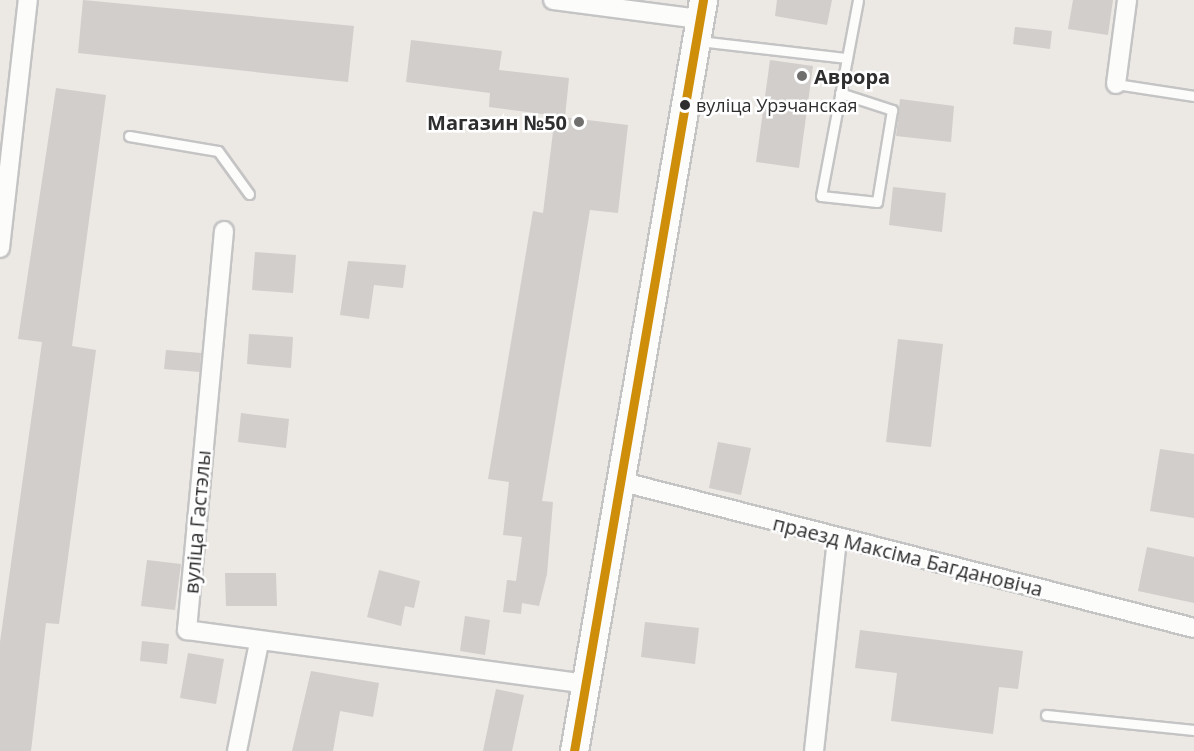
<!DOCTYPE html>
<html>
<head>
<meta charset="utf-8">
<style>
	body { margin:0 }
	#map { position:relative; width:1194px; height:751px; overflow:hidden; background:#ece8e4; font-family:"Open Sans",sans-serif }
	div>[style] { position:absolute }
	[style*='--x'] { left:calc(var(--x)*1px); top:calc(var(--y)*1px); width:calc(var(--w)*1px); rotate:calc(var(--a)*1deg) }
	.building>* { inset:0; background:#d1cecb }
	.roads { filter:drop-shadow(2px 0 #c5c4c5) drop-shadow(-2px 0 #c5c4c5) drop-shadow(0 2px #c5c4c5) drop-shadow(0 -2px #c5c4c5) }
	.service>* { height:9px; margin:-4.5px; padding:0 4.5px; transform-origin:4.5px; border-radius:4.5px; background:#fcfcfb }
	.minor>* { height:18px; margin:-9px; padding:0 9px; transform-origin:9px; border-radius:9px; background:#fcfcfb }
	.secondary>* { height:27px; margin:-13.5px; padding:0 13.5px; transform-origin:13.5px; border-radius:13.5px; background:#fcfcfb }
	.bus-1>* { height:9px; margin:-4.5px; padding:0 4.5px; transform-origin:4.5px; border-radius:4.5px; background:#cf8e09 }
	.dots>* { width:16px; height:16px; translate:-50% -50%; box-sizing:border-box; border:3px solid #fff; border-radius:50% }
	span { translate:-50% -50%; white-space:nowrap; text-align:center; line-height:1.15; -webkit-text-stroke:5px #fff; paint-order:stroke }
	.bus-label { font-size:18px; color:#2e2e2e }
	.left { translate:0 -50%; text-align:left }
	.poi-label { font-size:20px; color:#2e2e2e; font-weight:700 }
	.right { translate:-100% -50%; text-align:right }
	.street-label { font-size:20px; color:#2e2e2e }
</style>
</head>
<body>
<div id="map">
	<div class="building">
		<i style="clip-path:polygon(83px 0,354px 26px,348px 82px,78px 53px)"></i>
		<i style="clip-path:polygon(777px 0,832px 0,827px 25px,775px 16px)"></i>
		<i style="clip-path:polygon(1073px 0,1113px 0,1108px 35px,1068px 29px)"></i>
		<i style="clip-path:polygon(1015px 27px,1052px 31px,1050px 49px,1013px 44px)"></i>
		<i style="clip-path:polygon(411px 40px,502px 51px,499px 70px,569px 78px,565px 117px,489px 107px,490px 93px,406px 82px)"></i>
		<i style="clip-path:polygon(770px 60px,813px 66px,799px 168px,756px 162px)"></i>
		<i style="clip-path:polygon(56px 88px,106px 95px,72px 346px,96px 350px,59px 624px,46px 623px,31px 751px,0 751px,0 642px,42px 342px,18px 339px)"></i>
		<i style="clip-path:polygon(900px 99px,954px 106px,951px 142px,896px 136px)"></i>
		<i style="clip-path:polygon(555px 116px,628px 125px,618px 213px,590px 210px,542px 501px,553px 502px,547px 574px,539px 606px,522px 603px,521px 614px,503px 612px,507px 580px,516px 581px,522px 537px,503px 535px,509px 482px,488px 479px,533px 211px,543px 213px)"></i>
		<i style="clip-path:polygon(893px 187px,946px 193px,942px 232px,889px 225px)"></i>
		<i style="clip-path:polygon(255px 252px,296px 255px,293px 293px,252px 290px)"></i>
		<i style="clip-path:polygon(348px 261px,406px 265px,403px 288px,374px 285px,369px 319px,340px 315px)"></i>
		<i style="clip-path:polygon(249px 334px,293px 337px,291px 368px,247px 364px)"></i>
		<i style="clip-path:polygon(898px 339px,943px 344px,931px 447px,886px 442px)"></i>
		<i style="clip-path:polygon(166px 350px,201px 353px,200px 372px,164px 369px)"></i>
		<i style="clip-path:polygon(241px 413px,289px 419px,286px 448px,238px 442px)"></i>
		<i style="clip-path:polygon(718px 442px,751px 448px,741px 495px,709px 488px)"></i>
		<i style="clip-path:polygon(1160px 449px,1194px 454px,1194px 518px,1150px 511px)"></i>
		<i style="clip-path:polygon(1147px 547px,1194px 557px,1194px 603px,1138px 591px)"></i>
		<i style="clip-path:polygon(147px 560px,181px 564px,175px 610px,141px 606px)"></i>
		<i style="clip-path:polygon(379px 570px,420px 581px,414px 608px,405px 606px,401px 626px,367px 617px)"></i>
		<i style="clip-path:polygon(225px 573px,276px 573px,277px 606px,226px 606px)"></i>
		<i style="clip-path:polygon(465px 616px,490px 620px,485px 655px,460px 651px)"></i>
		<i style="clip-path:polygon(645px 622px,699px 628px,695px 664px,641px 657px)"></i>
		<i style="clip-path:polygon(860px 630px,1023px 651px,1018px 689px,999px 687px,993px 734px,891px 721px,897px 673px,855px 668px)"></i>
		<i style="clip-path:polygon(142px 641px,169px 644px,167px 664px,140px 661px)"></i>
		<i style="clip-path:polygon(188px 653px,224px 659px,216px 704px,180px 698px)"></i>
		<i style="clip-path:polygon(311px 671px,379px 683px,373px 717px,340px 711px,333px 751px,292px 751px)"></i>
		<i style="clip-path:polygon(496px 689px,524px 695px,512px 751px,483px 751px)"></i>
	</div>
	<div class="roads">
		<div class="service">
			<i style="--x:699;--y:41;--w:149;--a:6.6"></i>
			<i style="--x:1116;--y:84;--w:79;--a:8.7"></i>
			<i style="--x:840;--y:93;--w:55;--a:18.1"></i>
			<i style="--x:892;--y:110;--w:93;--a:99.3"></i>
			<i style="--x:877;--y:202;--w:56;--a:-173.9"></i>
			<i style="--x:821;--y:196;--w:199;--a:-79.3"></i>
			<i style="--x:129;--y:136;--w:90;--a:9.6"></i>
			<i style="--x:218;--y:151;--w:53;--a:54.2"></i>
			<i style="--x:1046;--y:715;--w:149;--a:5.8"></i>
		</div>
		<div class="minor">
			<i style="--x:553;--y:0;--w:148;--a:7.4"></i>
			<i style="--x:1116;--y:84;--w:85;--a:-82.5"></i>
			<i style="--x:224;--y:231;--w:401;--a:95.3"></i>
			<i style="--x:187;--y:630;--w:403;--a:7.7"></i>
			<i style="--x:0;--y:248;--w:250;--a:-83.6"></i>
			<i style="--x:623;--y:482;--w:589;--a:14.34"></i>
			<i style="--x:237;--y:751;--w:110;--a:-78.5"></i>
			<i style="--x:814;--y:751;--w:213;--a:-83.8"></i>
		</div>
		<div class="secondary">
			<i style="--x:574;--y:751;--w:762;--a:-80.25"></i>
		</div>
	</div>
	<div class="bus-1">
		<i style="--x:574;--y:751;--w:762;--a:-80.25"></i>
	</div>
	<div class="dots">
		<i style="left:802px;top:76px;background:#706f6e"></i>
		<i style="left:685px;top:105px;background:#2e2e2e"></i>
		<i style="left:579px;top:122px;background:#706f6e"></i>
	</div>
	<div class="bus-label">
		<span class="left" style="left:696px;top:105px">вуліца Урэчанская</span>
	</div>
	<div class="poi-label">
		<span class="left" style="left:814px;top:76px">Аврора</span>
		<span class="right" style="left:567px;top:122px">Магазин №50</span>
	</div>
	<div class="street-label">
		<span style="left:197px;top:522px;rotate:-85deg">вуліца Гастэлы</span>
		<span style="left:908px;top:556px;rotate:14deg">праезд Максіма Багдановіча</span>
	</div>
</div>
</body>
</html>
